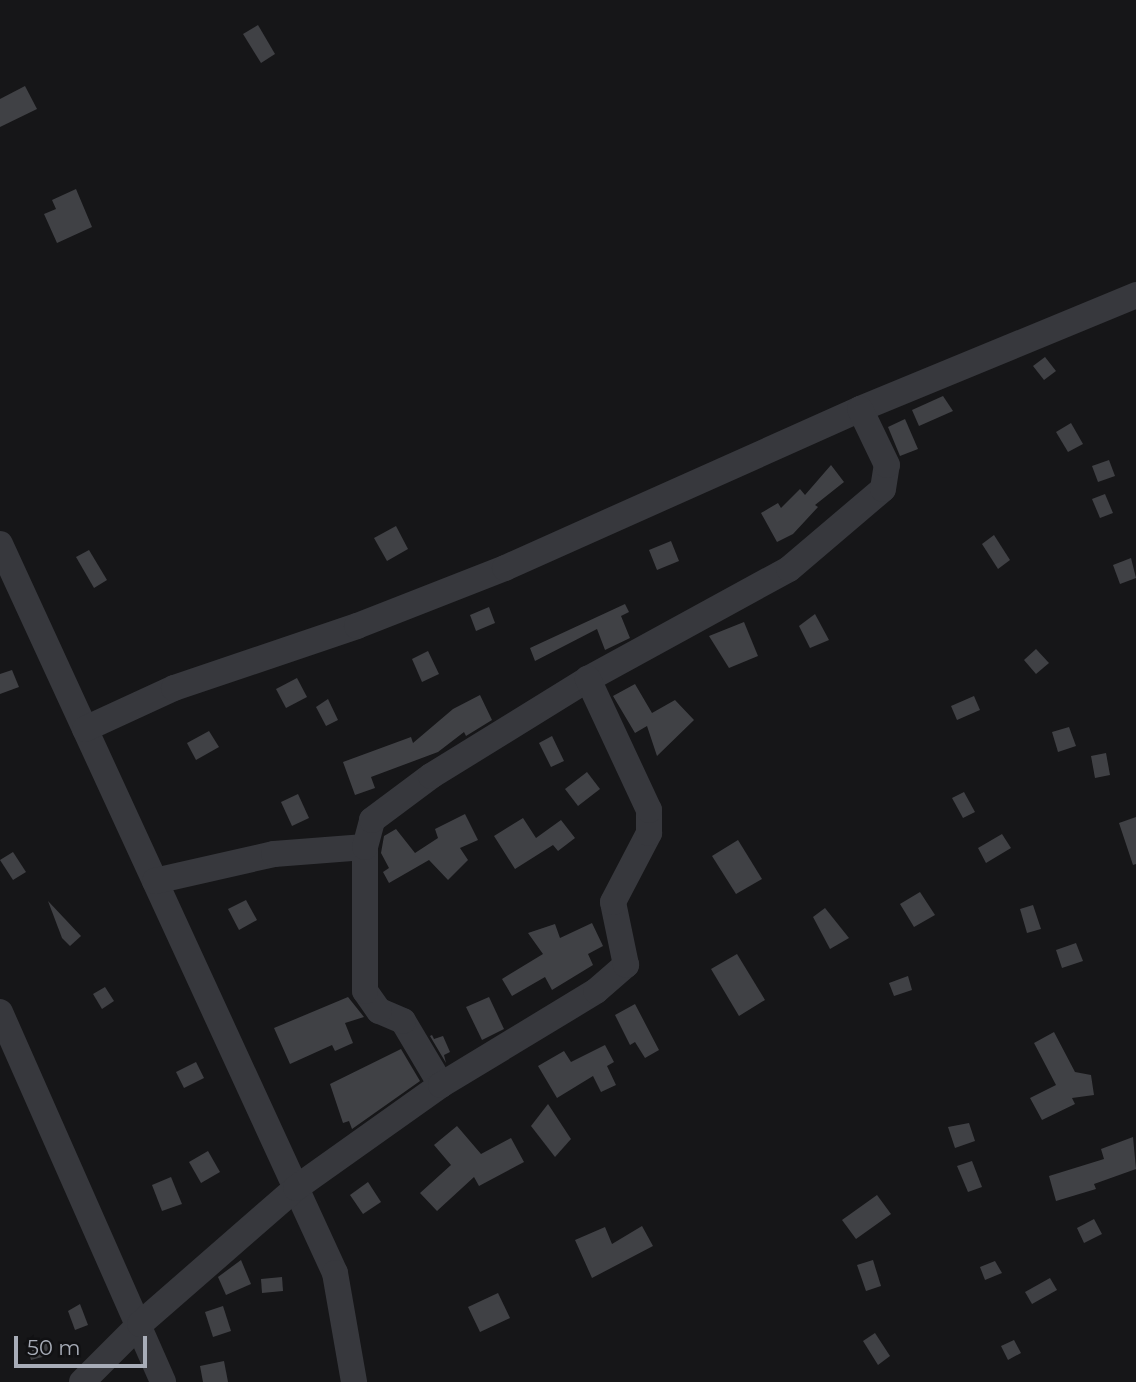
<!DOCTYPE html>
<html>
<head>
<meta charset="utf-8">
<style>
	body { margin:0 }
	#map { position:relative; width:1136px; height:1382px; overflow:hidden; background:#161618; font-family:Montserrat,sans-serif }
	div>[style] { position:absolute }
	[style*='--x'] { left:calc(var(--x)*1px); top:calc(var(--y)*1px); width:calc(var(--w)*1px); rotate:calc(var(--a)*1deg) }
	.building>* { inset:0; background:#404145 }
	.minor>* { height:26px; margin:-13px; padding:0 13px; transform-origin:13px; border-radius:13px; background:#37383d }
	span { translate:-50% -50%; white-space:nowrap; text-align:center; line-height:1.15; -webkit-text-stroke:5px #111113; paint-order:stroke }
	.scale { position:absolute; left:14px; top:1336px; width:133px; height:32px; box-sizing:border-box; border:4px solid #a8adb8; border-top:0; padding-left:9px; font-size:21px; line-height:24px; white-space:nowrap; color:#a8adb8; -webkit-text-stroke:5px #111113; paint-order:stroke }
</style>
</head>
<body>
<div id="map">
	<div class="building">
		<i style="clip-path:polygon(258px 25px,275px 54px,261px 63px,243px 34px)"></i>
		<i style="clip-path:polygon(25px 86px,37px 109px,0 127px,0 99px)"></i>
		<i style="clip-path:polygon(76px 189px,92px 227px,57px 243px,44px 214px,56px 209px,52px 200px)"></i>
		<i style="clip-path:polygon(1045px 357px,1056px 371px,1044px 380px,1033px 366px)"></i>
		<i style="clip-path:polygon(943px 396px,953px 411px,919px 426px,912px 410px)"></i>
		<i style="clip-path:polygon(905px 419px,918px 449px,900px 456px,888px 427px)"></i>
		<i style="clip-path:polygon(1071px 423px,1083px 444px,1068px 452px,1056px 432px)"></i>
		<i style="clip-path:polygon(1109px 460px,1115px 476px,1098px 482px,1092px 466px)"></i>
		<i style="clip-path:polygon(831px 465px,844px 482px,815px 505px,818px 507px,793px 534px,777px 542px,761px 513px,778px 503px,781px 508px,800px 489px,805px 495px)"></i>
		<i style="clip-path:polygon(1105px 494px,1113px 513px,1100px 518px,1092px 499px)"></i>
		<i style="clip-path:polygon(396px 526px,408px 549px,387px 561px,374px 538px)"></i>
		<i style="clip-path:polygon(994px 535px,1010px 560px,998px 569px,982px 544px)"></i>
		<i style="clip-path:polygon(671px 541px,679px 561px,657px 570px,649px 550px)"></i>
		<i style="clip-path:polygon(89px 550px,107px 580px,94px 588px,76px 557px)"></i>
		<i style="clip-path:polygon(1131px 558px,1136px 578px,1120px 584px,1113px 565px)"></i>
		<i style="clip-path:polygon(625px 604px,629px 612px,621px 616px,630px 638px,605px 650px,597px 629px,535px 661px,530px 648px)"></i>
		<i style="clip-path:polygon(489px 607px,495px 623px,476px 631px,470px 615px)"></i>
		<i style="clip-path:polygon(815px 614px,829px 640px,810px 648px,799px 626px)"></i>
		<i style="clip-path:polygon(744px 622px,758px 656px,729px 668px,709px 636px)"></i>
		<i style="clip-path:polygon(1036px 649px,1049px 663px,1036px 674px,1024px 660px)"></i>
		<i style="clip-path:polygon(428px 651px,439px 674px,422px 682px,412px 659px)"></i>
		<i style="clip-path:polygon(12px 670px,19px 687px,0 694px,0 674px)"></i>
		<i style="clip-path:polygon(297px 678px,307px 697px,286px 708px,276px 689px)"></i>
		<i style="clip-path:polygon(635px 684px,652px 713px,675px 700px,694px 720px,657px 756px,647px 726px,635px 733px,613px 696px)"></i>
		<i style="clip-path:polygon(480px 695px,492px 720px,466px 736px,464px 732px,438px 752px,371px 777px,375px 788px,355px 795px,343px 762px,411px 737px,413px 743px,453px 709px)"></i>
		<i style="clip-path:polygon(974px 696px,980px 710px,957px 720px,951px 706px)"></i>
		<i style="clip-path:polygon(328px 699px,338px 720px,326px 726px,316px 707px)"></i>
		<i style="clip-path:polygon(1069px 727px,1076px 746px,1058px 752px,1052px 732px)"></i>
		<i style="clip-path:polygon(209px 731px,219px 747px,196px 760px,187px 743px)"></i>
		<i style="clip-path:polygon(552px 736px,564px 761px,551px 767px,539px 743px)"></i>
		<i style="clip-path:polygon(1106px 753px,1110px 775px,1095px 778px,1091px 756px)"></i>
		<i style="clip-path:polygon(587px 772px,600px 789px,578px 806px,565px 789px)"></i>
		<i style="clip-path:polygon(964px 792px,975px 812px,963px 818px,952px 798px)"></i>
		<i style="clip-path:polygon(298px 794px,309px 818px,292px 826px,281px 802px)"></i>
		<i style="clip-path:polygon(465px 814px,478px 840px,460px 848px,468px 860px,448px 880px,429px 860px,389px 883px,383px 872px,389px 868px,381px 853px,384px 836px,396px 829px,415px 853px,438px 838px,435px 829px)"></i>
		<i style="clip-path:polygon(1136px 817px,1136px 864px,1133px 865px,1119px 823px)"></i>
		<i style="clip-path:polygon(523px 818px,536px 838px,561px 820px,575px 838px,558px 851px,553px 845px,515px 869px,494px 836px)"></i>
		<i style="clip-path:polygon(1002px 834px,1011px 848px,986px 863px,978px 848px)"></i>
		<i style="clip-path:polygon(738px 840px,762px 879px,736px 894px,712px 856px)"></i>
		<i style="clip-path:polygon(13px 852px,26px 872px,13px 880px,0 860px)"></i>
		<i style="clip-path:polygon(920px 892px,935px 915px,914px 927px,900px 904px)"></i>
		<i style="clip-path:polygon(246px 900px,257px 920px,239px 930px,228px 909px)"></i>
		<i style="clip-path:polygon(48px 901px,81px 936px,70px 946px,62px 938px)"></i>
		<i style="clip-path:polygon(1033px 905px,1041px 929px,1027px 933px,1020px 909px)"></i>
		<i style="clip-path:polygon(825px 908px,849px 938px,830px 949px,813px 917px)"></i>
		<i style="clip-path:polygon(592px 923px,603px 946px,588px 954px,593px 965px,552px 990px,545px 977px,512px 996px,502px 979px,543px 954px,528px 933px,555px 924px,560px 938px)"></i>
		<i style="clip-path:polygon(1076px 943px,1083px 961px,1062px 968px,1056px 950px)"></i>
		<i style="clip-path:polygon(737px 954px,765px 1000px,739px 1016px,711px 969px)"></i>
		<i style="clip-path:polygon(908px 976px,912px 990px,894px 996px,889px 983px)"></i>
		<i style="clip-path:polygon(105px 987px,114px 1001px,102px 1009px,93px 994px)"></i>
		<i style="clip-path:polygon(348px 997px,364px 1017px,345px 1023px,353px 1043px,335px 1051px,332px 1045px,290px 1064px,274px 1028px)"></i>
		<i style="clip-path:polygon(489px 997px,504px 1029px,482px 1040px,466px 1007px)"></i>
		<i style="clip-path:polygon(635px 1004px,659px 1050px,645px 1058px,635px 1042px,630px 1045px,615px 1015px)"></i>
		<i style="clip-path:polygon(1054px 1032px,1075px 1072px,1091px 1075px,1094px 1095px,1072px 1098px,1075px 1104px,1042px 1120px,1030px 1098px,1056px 1085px,1034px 1043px)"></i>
		<i style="clip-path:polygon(432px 1035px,434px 1039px,443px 1036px,450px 1052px,444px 1055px,446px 1063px,430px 1036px)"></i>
		<i style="clip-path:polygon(605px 1045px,614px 1062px,607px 1066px,616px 1085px,601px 1092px,593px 1076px,557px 1098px,538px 1066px,564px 1051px,571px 1062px)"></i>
		<i style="clip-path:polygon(401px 1049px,420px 1081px,352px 1129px,349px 1121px,343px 1123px,330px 1084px)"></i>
		<i style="clip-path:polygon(196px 1062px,204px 1078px,184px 1088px,176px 1072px)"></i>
		<i style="clip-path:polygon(548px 1104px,571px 1139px,555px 1157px,531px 1126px)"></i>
		<i style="clip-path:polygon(969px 1123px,975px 1141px,955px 1148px,948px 1127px)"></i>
		<i style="clip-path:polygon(457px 1126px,481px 1154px,511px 1138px,524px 1162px,479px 1186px,474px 1177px,437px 1211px,420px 1193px,451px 1165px,434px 1145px)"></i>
		<i style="clip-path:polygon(1133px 1137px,1136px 1169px,1094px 1184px,1096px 1189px,1056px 1201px,1049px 1176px,1104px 1159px,1101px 1149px)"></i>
		<i style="clip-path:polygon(208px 1151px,220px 1172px,201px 1183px,189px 1162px)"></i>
		<i style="clip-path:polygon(972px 1161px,982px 1187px,968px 1192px,957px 1166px)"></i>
		<i style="clip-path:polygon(171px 1177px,182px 1204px,162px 1211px,152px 1185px)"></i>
		<i style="clip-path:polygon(368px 1182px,381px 1202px,363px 1214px,350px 1195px)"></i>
		<i style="clip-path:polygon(877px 1195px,891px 1214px,856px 1239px,842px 1220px)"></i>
		<i style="clip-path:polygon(1094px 1219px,1102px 1234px,1084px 1243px,1077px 1228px)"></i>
		<i style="clip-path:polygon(642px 1226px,653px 1246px,592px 1278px,575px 1240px,605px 1227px,612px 1244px)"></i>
		<i style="clip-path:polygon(241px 1260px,251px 1284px,226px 1295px,218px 1277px)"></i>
		<i style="clip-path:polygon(873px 1260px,881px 1286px,866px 1291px,857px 1265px)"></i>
		<i style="clip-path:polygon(995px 1261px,1002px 1273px,985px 1280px,980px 1267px)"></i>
		<i style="clip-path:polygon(282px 1277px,283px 1291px,262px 1293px,261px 1279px)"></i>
		<i style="clip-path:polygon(1050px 1278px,1057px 1290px,1032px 1304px,1025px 1292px)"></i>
		<i style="clip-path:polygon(498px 1293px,510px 1318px,480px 1332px,468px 1307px)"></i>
		<i style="clip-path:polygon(80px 1304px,88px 1325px,75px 1330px,68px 1311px)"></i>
		<i style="clip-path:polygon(223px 1306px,231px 1331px,213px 1337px,205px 1312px)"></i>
		<i style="clip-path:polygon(875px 1333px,890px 1356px,878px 1365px,863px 1341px)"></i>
		<i style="clip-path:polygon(1014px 1340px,1021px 1353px,1008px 1360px,1001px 1346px)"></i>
		<i style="clip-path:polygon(46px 1341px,50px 1355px,31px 1360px,27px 1346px)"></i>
		<i style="clip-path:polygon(224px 1361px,228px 1382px,203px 1382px,200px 1366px)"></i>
	</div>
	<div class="minor">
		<i style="--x:0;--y:544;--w:802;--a:65.32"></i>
		<i style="--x:335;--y:1273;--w:111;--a:80.1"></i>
		<i style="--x:85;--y:729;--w:98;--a:-24.7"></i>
		<i style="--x:174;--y:688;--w:193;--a:-18.7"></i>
		<i style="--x:357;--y:626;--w:159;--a:-21.4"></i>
		<i style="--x:505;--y:568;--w:389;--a:-24.1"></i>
		<i style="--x:860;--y:409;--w:299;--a:-22.4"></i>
		<i style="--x:155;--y:881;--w:122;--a:-12.8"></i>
		<i style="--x:274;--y:854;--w:91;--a:-4.4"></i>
		<i style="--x:0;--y:1012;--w:404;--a:66.2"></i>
		<i style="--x:441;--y:1085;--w:74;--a:-120.7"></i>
		<i style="--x:403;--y:1021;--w:26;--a:-157"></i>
		<i style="--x:379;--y:1011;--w:24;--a:-125"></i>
		<i style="--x:365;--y:991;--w:144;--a:-90"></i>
		<i style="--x:365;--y:847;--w:28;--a:-75"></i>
		<i style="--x:372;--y:820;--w:74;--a:-36.7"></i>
		<i style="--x:431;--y:776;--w:185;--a:-31.7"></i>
		<i style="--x:588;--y:679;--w:229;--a:-28.7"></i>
		<i style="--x:789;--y:569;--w:123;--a:-40.4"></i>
		<i style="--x:883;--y:489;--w:24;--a:-81"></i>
		<i style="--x:887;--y:465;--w:62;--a:-115.7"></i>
		<i style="--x:82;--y:1382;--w:82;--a:-45"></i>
		<i style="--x:140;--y:1324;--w:207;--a:-41.1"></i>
		<i style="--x:296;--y:1188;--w:178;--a:-35.4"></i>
		<i style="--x:441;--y:1085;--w:181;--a:-31.2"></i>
		<i style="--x:596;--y:991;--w:40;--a:-41"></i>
		<i style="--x:626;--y:965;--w:64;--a:-101.7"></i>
		<i style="--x:613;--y:902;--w:78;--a:-62.4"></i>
		<i style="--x:649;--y:833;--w:23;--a:-90"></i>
		<i style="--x:649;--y:810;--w:145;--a:-115"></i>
	</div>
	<div class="scale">50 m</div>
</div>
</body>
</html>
